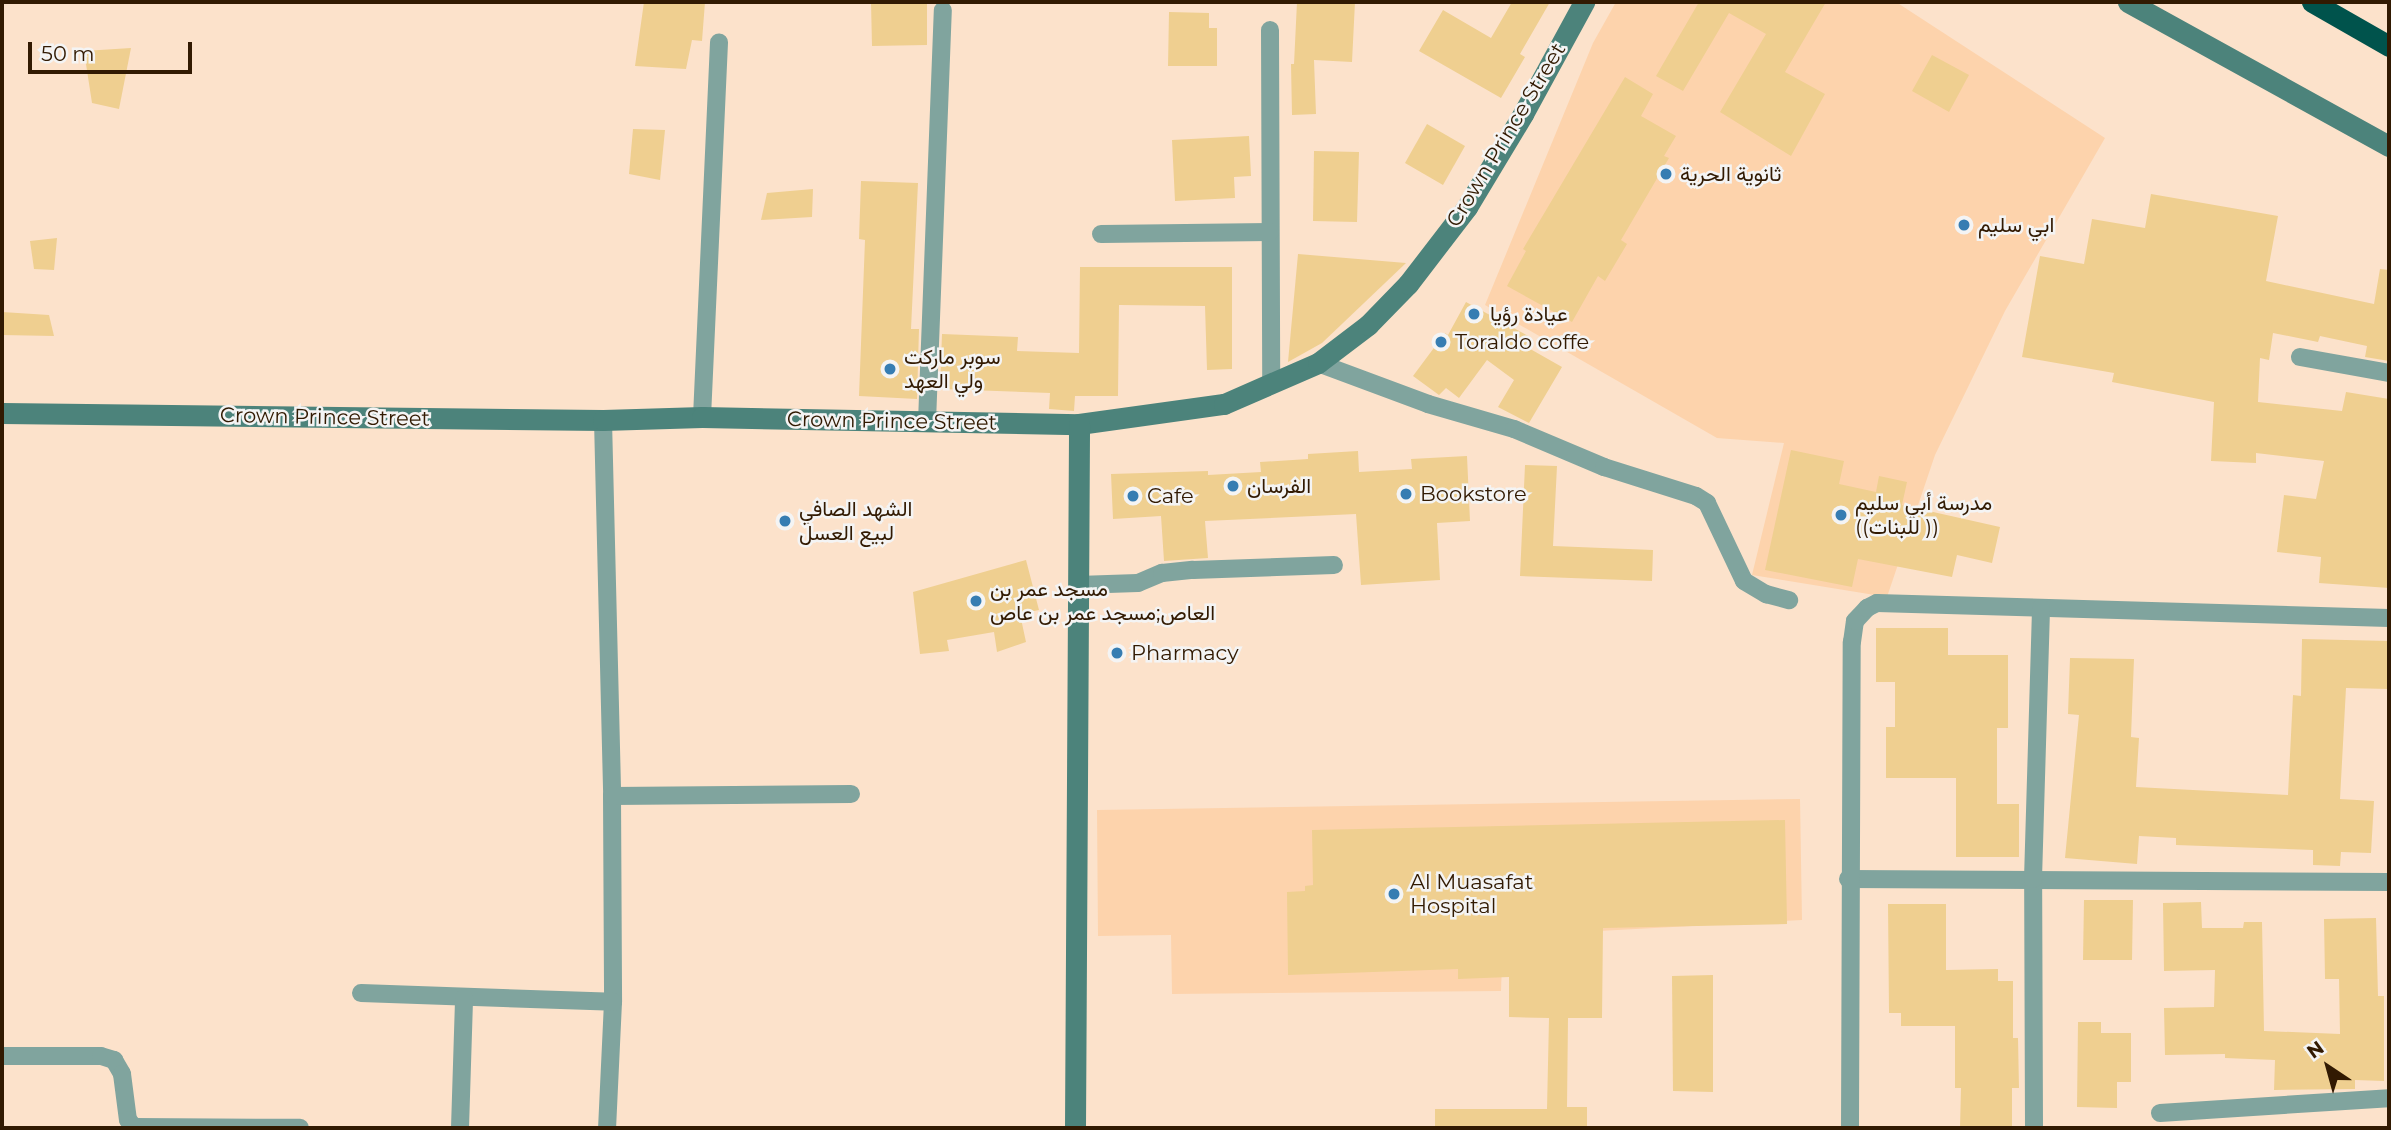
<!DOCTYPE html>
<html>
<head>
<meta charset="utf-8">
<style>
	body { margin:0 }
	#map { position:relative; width:2391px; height:1130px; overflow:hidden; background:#fce2cb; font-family:Montserrat,Vazirmatn,sans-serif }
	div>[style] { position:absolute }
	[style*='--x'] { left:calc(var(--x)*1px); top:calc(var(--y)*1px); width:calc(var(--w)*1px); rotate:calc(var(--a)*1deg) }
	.built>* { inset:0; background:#fdd3ac }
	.building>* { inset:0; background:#efcf90 }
	.street>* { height:18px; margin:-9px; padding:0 9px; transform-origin:9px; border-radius:9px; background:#80a49e }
	.secondary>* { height:21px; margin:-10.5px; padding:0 10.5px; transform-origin:10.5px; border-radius:10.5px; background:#4c837b }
	.highway>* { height:21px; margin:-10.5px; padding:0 10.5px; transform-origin:10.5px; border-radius:10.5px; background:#00534c }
	.dots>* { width:19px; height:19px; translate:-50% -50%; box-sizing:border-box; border:4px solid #f4f4f4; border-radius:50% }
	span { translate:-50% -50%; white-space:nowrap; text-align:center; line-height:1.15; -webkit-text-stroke:5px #f4f4f4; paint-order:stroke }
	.street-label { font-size:21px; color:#321a02 }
	.poi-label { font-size:21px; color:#321a02 }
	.left { translate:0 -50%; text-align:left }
	.frame { position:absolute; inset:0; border:4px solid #321a02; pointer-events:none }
	.north { position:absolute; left:2293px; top:1032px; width:70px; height:70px; -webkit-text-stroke:5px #f4f4f4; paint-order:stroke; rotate:324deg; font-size:19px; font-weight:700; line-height:28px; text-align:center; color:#321a02 }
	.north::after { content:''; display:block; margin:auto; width:24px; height:32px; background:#321a02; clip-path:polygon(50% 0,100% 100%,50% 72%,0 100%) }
	.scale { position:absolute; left:28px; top:42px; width:164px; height:32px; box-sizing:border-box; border:4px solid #321a02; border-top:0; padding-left:9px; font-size:21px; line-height:24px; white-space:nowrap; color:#321a02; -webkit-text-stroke:5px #f4f4f4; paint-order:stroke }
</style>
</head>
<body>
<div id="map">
	<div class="built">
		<i style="clip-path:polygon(1616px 2px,1896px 2px,2105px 138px,2005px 311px,1935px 455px,1887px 597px,1752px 575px,1784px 443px,1717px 438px,1485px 305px,1593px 43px)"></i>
		<i style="clip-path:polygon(1800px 799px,1802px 920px,1503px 936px,1501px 991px,1172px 994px,1171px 935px,1098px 936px,1097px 810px)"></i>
	</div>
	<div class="building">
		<i style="clip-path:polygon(644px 2px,705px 2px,702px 41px,692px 40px,686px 69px,635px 66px)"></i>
		<i style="clip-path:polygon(871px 2px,927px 2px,927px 45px,872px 46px)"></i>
		<i style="clip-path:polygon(1297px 2px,1355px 2px,1352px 62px,1314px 60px,1316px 114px,1292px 115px,1291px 64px,1294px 64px)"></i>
		<i style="clip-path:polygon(1512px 2px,1550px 2px,1520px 54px,1525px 57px,1501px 98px,1419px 51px,1443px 10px,1491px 38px)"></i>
		<i style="clip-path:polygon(1699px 2px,1826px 2px,1785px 72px,1825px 94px,1791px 156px,1720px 112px,1766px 34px,1729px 13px,1683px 91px,1656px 76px)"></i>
		<i style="clip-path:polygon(1169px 12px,1209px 13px,1209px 28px,1217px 28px,1217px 66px,1168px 66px)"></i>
		<i style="clip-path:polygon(131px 48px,119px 109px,92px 103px,84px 51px)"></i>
		<i style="clip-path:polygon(1932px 55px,1969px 75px,1949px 112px,1912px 91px)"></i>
		<i style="clip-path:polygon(1625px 77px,1653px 94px,1641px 116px,1676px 136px,1664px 156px,1669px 158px,1621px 240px,1627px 244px,1605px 281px,1598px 276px,1572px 322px,1507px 286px,1526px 251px,1523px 249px)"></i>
		<i style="clip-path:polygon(1427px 124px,1465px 146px,1443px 185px,1405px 163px)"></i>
		<i style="clip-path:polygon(633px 129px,665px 130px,660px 180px,629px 174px)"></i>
		<i style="clip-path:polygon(1249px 136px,1251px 176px,1234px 177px,1235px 198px,1175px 201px,1172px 140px)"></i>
		<i style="clip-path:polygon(1314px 151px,1359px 152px,1357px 222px,1313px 221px)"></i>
		<i style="clip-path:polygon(861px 181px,918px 183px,911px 329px,919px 329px,917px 399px,859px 396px,865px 240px,859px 239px)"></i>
		<i style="clip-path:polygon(813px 189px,812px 217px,761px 220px,767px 193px)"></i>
		<i style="clip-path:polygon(2151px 194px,2278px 216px,2266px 281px,2374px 304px,2380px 269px,2389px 270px,2389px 361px,2365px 357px,2367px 346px,2320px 336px,2318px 342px,2273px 333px,2269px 360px,2260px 358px,2258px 402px,2342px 411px,2346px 392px,2389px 399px,2389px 588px,2319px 583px,2321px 557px,2277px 552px,2284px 495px,2316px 499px,2324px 461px,2256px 453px,2256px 463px,2211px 461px,2214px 402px,2112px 382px,2114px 373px,2022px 357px,2040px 256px,2084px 264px,2092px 219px,2145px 228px)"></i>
		<i style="clip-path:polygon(57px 238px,54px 270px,34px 269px,30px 241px)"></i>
		<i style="clip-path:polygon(1298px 254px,1406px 263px,1322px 343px,1288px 362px)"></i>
		<i style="clip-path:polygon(1080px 267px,1232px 267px,1232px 369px,1207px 370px,1205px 306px,1119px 305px,1118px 396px,1075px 396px,1074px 411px,1049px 409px,1050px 393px,940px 389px,942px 334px,1018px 337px,1017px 351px,1079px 353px)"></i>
		<i style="clip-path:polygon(1466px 302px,1530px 337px,1525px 346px,1562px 367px,1529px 423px,1498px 407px,1514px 380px,1487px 360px,1459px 398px,1446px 388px,1439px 395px,1413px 376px,1445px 333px,1448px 335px)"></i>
		<i style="clip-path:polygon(2px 312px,49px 315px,54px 336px,2px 335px)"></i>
		<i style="clip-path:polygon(1791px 450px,1844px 461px,1839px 484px,1876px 492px,1879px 476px,1907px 482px,1902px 505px,2000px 527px,1992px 563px,1957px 555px,1952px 577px,1858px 559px,1852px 587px,1765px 570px)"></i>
		<i style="clip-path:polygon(1358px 451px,1359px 472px,1412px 469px,1411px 459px,1467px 456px,1470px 521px,1437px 523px,1440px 580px,1361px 585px,1356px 514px,1205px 521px,1208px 558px,1164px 561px,1161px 516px,1113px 519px,1111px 474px,1208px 471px,1208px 475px,1261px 472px,1260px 462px,1308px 459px,1308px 454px)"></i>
		<i style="clip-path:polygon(1525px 465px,1557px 466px,1553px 546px,1653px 550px,1652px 581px,1520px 576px)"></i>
		<i style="clip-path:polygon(1026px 560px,1039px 610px,1020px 614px,1026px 642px,997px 652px,994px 632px,947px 640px,949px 651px,920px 654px,913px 592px)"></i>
		<i style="clip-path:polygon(1876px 628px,1948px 628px,1948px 655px,2008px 655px,2008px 728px,1997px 728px,1997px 804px,2019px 804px,2019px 857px,1956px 857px,1956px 778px,1886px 778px,1886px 727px,1895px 727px,1895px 682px,1876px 682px)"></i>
		<i style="clip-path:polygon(2302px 639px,2389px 641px,2389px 689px,2346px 688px,2340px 799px,2374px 801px,2371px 853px,2341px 852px,2340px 866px,2313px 865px,2313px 850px,2176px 845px,2176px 838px,2139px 836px,2137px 864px,2065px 858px,2079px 715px,2068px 714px,2070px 658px,2134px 659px,2131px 737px,2139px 738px,2136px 787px,2288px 795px,2293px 695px,2301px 696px)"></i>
		<i style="clip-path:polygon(1785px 820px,1787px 924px,1603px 928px,1602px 1018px,1568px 1018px,1567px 1107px,1587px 1107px,1587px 1128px,1435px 1128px,1435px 1109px,1547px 1109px,1549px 1018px,1509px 1017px,1509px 977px,1458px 979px,1458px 969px,1288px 975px,1287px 892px,1305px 891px,1305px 886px,1313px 885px,1312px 830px)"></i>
		<i style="clip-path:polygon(2084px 900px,2133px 900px,2132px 960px,2083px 960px)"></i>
		<i style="clip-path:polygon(2201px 902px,2202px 928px,2243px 928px,2244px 922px,2262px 922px,2264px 1031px,2340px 1034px,2339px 979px,2325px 979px,2324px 919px,2376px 918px,2378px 996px,2384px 996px,2384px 1081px,2355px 1080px,2355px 1089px,2274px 1090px,2275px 1060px,2225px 1058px,2225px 1054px,2165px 1055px,2164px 1008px,2214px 1007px,2215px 970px,2164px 971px,2163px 903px)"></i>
		<i style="clip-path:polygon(1888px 904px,1946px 904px,1946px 970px,1998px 969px,1998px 981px,2013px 981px,2013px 1038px,2018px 1038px,2019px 1088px,2012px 1088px,2012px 1128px,1960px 1128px,1961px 1088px,1955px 1088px,1955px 1026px,1901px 1026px,1901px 1013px,1889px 1013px)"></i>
		<i style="clip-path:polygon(1713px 975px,1713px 1092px,1673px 1091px,1672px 976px)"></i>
		<i style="clip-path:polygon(2078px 1022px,2101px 1022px,2101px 1033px,2131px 1033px,2131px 1082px,2117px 1082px,2117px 1108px,2077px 1107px)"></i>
	</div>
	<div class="street">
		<i style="--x:1270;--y:30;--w:353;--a:89.8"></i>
		<i style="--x:1101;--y:234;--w:169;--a:-0.7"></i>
		<i style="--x:2300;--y:357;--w:90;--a:10.2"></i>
		<i style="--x:1318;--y:363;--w:117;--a:20.4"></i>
		<i style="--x:1428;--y:404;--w:90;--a:16.2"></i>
		<i style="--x:1514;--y:429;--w:98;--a:22.9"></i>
		<i style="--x:1604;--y:467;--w:96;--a:17.5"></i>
		<i style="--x:1696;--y:496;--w:13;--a:32"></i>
		<i style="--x:1707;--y:503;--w:86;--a:64.6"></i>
		<i style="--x:1744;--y:581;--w:26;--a:31"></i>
		<i style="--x:1766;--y:594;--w:24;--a:15"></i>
		<i style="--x:702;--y:417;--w:375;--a:-87.4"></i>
		<i style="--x:603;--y:420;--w:376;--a:88.6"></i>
		<i style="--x:612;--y:796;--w:206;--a:89.7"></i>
		<i style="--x:613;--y:1002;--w:126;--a:92.7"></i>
		<i style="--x:927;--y:422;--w:412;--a:-87.8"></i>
		<i style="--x:1078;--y:585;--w:60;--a:-1.9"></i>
		<i style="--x:1138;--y:583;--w:26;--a:-23"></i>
		<i style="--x:1162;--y:573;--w:31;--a:-6"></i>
		<i style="--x:1193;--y:570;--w:141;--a:-2"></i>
		<i style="--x:612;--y:796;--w:239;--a:-0.5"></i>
		<i style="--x:1848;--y:879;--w:541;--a:0.32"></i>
		<i style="--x:361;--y:993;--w:252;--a:2"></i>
		<i style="--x:2;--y:1056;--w:99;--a:0"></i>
		<i style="--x:101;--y:1056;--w:14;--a:17"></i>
		<i style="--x:114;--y:1060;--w:16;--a:60"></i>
		<i style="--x:122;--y:1074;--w:46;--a:82.6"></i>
		<i style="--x:128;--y:1120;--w:9;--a:49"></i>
		<i style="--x:134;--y:1127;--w:166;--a:0.3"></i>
		<i style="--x:2160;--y:1113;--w:229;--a:-3.7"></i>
		<i style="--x:460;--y:1128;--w:130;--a:-88.2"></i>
		<i style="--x:1850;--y:1128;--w:486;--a:-89.8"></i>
		<i style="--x:1852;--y:642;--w:21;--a:-82"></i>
		<i style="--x:1855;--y:621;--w:18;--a:-47"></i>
		<i style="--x:1867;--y:608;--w:11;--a:-27"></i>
		<i style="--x:1877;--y:603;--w:512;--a:1.68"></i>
		<i style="--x:2034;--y:1128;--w:249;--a:-90.2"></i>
		<i style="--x:2033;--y:879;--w:271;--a:-88.3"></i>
	</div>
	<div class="secondary">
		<i style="--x:2128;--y:2;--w:298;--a:28.9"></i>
		<i style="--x:2;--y:413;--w:601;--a:0.67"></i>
		<i style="--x:603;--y:420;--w:99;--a:-1.7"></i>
		<i style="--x:702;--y:417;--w:377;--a:1.1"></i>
		<i style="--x:1079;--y:424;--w:146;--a:-7.9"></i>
		<i style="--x:1224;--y:404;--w:103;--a:-23.6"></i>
		<i style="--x:1318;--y:363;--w:63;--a:-37.2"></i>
		<i style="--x:1368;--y:325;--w:57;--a:-45.7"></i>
		<i style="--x:1408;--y:284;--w:97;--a:-52.5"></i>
		<i style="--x:1467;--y:207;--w:109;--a:-58.9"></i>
		<i style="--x:1523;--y:114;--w:128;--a:-61.4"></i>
		<i style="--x:1075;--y:1128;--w:704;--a:-89.67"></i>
	</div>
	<div class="highway">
		<i style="--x:2312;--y:2;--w:89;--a:29.7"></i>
	</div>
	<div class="dots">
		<i style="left:1666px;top:174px;background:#367db2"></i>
		<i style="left:1964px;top:225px;background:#367db2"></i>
		<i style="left:1474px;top:314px;background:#367db2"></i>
		<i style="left:1441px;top:342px;background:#367db2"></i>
		<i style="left:890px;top:369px;background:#367db2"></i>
		<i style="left:1233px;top:486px;background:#367db2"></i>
		<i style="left:1406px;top:494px;background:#367db2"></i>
		<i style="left:1133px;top:496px;background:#367db2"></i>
		<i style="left:1841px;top:515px;background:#367db2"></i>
		<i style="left:785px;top:521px;background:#367db2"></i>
		<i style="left:976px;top:601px;background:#367db2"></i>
		<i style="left:1117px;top:653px;background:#367db2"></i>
		<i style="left:1394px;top:894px;background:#367db2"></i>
	</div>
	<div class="street-label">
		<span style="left:1506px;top:135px;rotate:-59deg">Crown Prince Street</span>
		<span style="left:325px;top:417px;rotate:1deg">Crown Prince Street</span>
		<span style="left:892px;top:421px;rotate:1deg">Crown Prince Street</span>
	</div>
	<div class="poi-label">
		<span class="left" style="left:1680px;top:174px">ثانوية الحرية</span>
		<span class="left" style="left:1978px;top:225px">ابي سليم</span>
		<span class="left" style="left:1490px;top:314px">عيادة رؤيا</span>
		<span class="left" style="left:1455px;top:342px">Toraldo coffe</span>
		<span class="left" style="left:904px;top:369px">سوبر ماركت<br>ولي العهد</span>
		<span class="left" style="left:1247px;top:486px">الفرسان</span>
		<span class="left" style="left:1420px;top:494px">Bookstore</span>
		<span class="left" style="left:1147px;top:496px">Cafe</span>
		<span class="left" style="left:1855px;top:515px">مدرسة أبي سليم<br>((للبنات ))</span>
		<span class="left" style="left:799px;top:521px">الشهد الصافي<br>لبيع العسل</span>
		<span class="left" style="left:990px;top:601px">مسجد عمر بن<br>العاص;مسجد عمر بن عاص</span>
		<span class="left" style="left:1131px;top:653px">Pharmacy</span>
		<span class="left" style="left:1410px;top:894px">Al Muasafat<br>Hospital</span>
	</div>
	<div class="frame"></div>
	<div class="north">N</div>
	<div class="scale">50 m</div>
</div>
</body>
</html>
